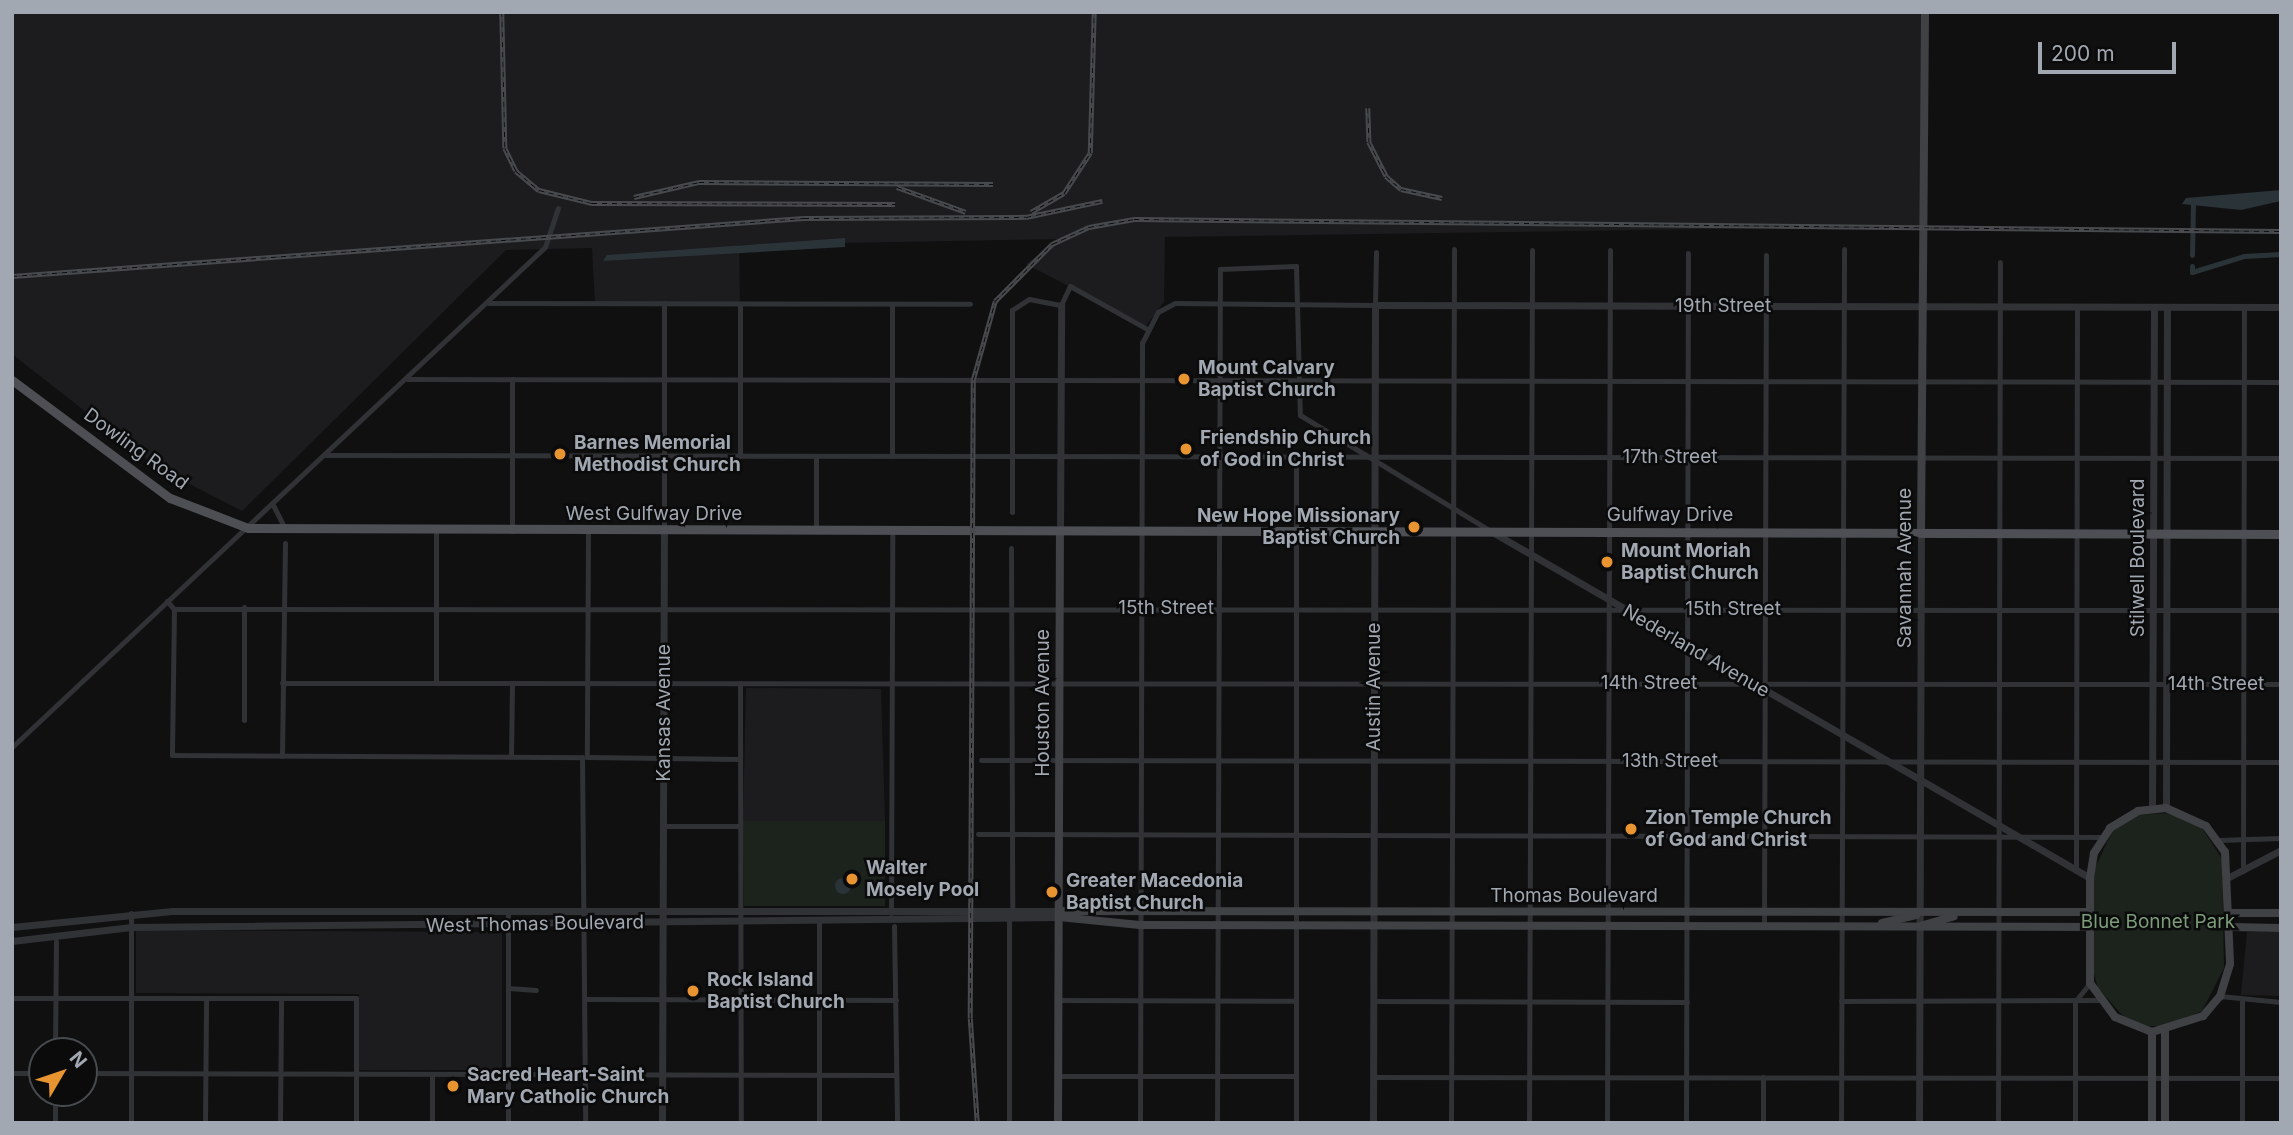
<!DOCTYPE html>
<html>
<head>
<meta charset="utf-8">
<style>
	body { margin:0 }
	#map { position:relative; width:2293px; height:1135px; overflow:hidden; background:#101011; font-family:Inter,sans-serif }
	div>[style] { position:absolute }
	[style*='--x'] { left:calc(var(--x)*1px); top:calc(var(--y)*1px); width:calc(var(--w)*1px); rotate:calc(var(--a)*1deg) }
	.built>* { inset:0; background:#1c1c1e }
	.green>* { inset:0; background:#1c231c }
	.water>* { inset:0; background:#2a3338 }
	.round { border-radius:50% }
	.canal>* { height:5px; margin:-2.5px; padding:0 2.5px; transform-origin:2.5px; border-radius:2.5px; background:#2a3338 }
	.minor>* { height:5px; margin:-2.5px; padding:0 2.5px; transform-origin:2.5px; border-radius:2.5px; background:#313236 }
	.tertiary>* { height:7px; margin:-3.5px; padding:0 3.5px; transform-origin:3.5px; border-radius:3.5px; background:#313236 }
	.secondary>* { height:8px; margin:-4px; padding:0 4px; transform-origin:4px; border-radius:4px; background:#3f4145 }
	.primary>* { height:9px; margin:-4.5px; padding:0 4.5px; transform-origin:4.5px; border-radius:4.5px; background:#4d4f54 }
	.rail>* { height:4.5px; margin-top:-2.25px; transform-origin:0; background:repeating-linear-gradient(90deg,#0b0b0c 0 5px,#484a4e 0 10px); box-sizing:border-box; border-block:2px solid #484a4e }
	.dots>* { width:19px; height:19px; translate:-50% -50%; box-sizing:border-box; border:4px solid #0b0b0c; border-radius:50% }
	span { translate:-50% -50%; white-space:nowrap; text-align:center; line-height:1.15; -webkit-text-stroke:5px #0b0b0c; paint-order:stroke }
	.street-label { font-size:19px; color:#a1a8b1 }
	.poi-label { font-size:19px; color:#a1a8b1; font-weight:700 }
	.left { translate:0 -50%; text-align:left }
	.right { translate:-100% -50%; text-align:right }
	.park-label { font-size:19px; color:#7b9b79 }
	.frame { position:absolute; inset:0; border:14px solid #a1a8b1; pointer-events:none }
	.north { position:absolute; left:28px; top:1037px; width:70px; height:70px; box-sizing:border-box; background:#0b0b0c; border:2px solid #474a4e; border-radius:50%; rotate:51deg; font-size:19px; font-weight:700; line-height:28px; text-align:center; color:#a1a8b1 }
	.north::after { content:''; display:block; margin:auto; width:24px; height:32px; background:#e79431; clip-path:polygon(50% 0,100% 100%,50% 72%,0 100%) }
	.scale { position:absolute; left:2038px; top:42px; width:138px; height:32px; box-sizing:border-box; border:4px solid #a1a8b1; border-top:0; padding-left:9px; font-size:21px; line-height:24px; white-space:nowrap; color:#a1a8b1; -webkit-text-stroke:5px #0b0b0c; paint-order:stroke }
</style>
</head>
<body>
<div id="map">
	<div class="built">
		<i style="clip-path:polygon(12px 12px,1925px 12px,1922px 226px,1165px 237px,1164px 302px,1146px 326px,1026px 264px,1060px 239px,739px 245px,740px 304px,595px 303px,592px 248px,506px 250px,242px 511px,155px 466px,12px 354px)"></i>
		<i style="clip-path:polygon(746px 688px,881px 689px,885px 821px,743px 821px)"></i>
		<i style="clip-path:polygon(136px 930px,502px 932px,502px 1070px,359px 1070px,359px 994px,136px 993px)"></i>
		<i style="clip-path:polygon(2247px 932px,2281px 932px,2281px 996px,2241px 995px)"></i>
	</div>
	<div class="green">
		<i style="clip-path:polygon(2170px 813px,2202px 828px,2222px 859px,2224px 968px,2202px 1011px,2169px 1026px,2148px 1026px,2124px 1017px,2098px 988px,2092px 966px,2094px 870px,2113px 830px,2137px 815px)"></i>
		<i style="clip-path:polygon(743px 821px,885px 821px,885px 906px,744px 906px)"></i>
	</div>
	<div class="water">
		<i style="clip-path:polygon(2281px 190px,2281px 201px,2241px 210px,2182px 204px,2186px 198px)"></i>
		<i style="clip-path:polygon(845px 238px,845px 247px,603px 261px,607px 255px)"></i>
		<i class="round" style="left:835px;top:878px;width:16px;height:16px"></i>
	</div>
	<div class="canal">
		<i style="--x:2192;--y:255;--w:50;--a:-88.9"></i>
		<i style="--x:2192;--y:266;--w:6;--a:90"></i>
		<i style="--x:2192;--y:272;--w:54;--a:-17.1"></i>
		<i style="--x:2244;--y:256;--w:37;--a:-3"></i>
	</div>
	<div class="minor">
		<i style="--x:488;--y:303;--w:482;--a:0.1"></i>
		<i style="--x:664;--y:303;--w:228;--a:90"></i>
		<i style="--x:407;--y:379;--w:1874;--a:0.09"></i>
		<i style="--x:326;--y:455;--w:1955;--a:0.09"></i>
		<i style="--x:740;--y:456;--w:152;--a:-90"></i>
		<i style="--x:816;--y:456;--w:75;--a:90"></i>
		<i style="--x:892;--y:456;--w:152;--a:-90"></i>
		<i style="--x:1296;--y:456;--w:667;--a:90"></i>
		<i style="--x:273;--y:505;--w:25;--a:63"></i>
		<i style="--x:1012;--y:512;--w:202;--a:-90"></i>
		<i style="--x:1012;--y:310;--w:20;--a:-33"></i>
		<i style="--x:1029;--y:299;--w:33;--a:11"></i>
		<i style="--x:1061;--y:305;--w:21;--a:-65"></i>
		<i style="--x:1070;--y:286;--w:88;--a:29.2"></i>
		<i style="--x:512;--y:531;--w:152;--a:-90"></i>
		<i style="--x:588;--y:531;--w:226;--a:90.3"></i>
		<i style="--x:587;--y:757;--w:152;--a:0.8"></i>
		<i style="--x:1011;--y:548;--w:363;--a:89.8"></i>
		<i style="--x:167;--y:601;--w:11;--a:49"></i>
		<i style="--x:174;--y:609;--w:2107;--a:0.03"></i>
		<i style="--x:244;--y:607;--w:113;--a:90"></i>
		<i style="--x:174;--y:609;--w:146;--a:90.8"></i>
		<i style="--x:172;--y:755;--w:410;--a:0.3"></i>
		<i style="--x:582;--y:757;--w:366;--a:89.5"></i>
		<i style="--x:282;--y:683;--w:1999;--a:0.03"></i>
		<i style="--x:436;--y:683;--w:152;--a:-90"></i>
		<i style="--x:740;--y:683;--w:440;--a:89.9"></i>
		<i style="--x:12;--y:747;--w:731;--a:-43.17"></i>
		<i style="--x:545;--y:247;--w:41;--a:-71.6"></i>
		<i style="--x:282;--y:756;--w:213;--a:-89.2"></i>
		<i style="--x:511;--y:756;--w:73;--a:-89.2"></i>
		<i style="--x:981;--y:760;--w:1300;--a:0.09"></i>
		<i style="--x:663;--y:826;--w:76;--a:0"></i>
		<i style="--x:978;--y:834;--w:1125;--a:0.15"></i>
		<i style="--x:2218;--y:840;--w:63;--a:-1.8"></i>
		<i style="--x:2076;--y:871;--w:564;--a:-89.9"></i>
		<i style="--x:2243;--y:871;--w:564;--a:-89.9"></i>
		<i style="--x:508;--y:911;--w:212;--a:90"></i>
		<i style="--x:891;--y:913;--w:381;--a:-89.8"></i>
		<i style="--x:1009;--y:918;--w:205;--a:90"></i>
		<i style="--x:894;--y:926;--w:197;--a:89.1"></i>
		<i style="--x:1764;--y:926;--w:671;--a:-89.83"></i>
		<i style="--x:508;--y:988;--w:28;--a:4"></i>
		<i style="--x:2220;--y:996;--w:61;--a:5.6"></i>
		<i style="--x:12;--y:998;--w:344;--a:0"></i>
		<i style="--x:356;--y:998;--w:125;--a:90"></i>
		<i style="--x:585;--y:999;--w:311;--a:0.2"></i>
		<i style="--x:2077;--y:999;--w:21;--a:-51"></i>
		<i style="--x:1058;--y:1000;--w:238;--a:0.2"></i>
		<i style="--x:1373;--y:1001;--w:314;--a:0.2"></i>
		<i style="--x:1841;--y:1001;--w:258;--a:-0.2"></i>
		<i style="--x:2075;--y:1001;--w:122;--a:90"></i>
		<i style="--x:55;--y:1051;--w:110;--a:-89.5"></i>
		<i style="--x:12;--y:1073;--w:30;--a:0"></i>
		<i style="--x:84;--y:1073;--w:812;--a:0.14"></i>
		<i style="--x:1058;--y:1076;--w:238;--a:0"></i>
		<i style="--x:1373;--y:1077;--w:908;--a:0.06"></i>
		<i style="--x:1763;--y:1077;--w:46;--a:90"></i>
		<i style="--x:55;--y:1123;--w:30;--a:-90"></i>
		<i style="--x:131;--y:1123;--w:210;--a:-90"></i>
		<i style="--x:205;--y:1123;--w:125;--a:-89.5"></i>
		<i style="--x:280;--y:1123;--w:125;--a:-89.5"></i>
		<i style="--x:432;--y:1123;--w:48;--a:-90"></i>
		<i style="--x:819;--y:1123;--w:203;--a:-90"></i>
		<i style="--x:1140;--y:1123;--w:780;--a:-89.85"></i>
		<i style="--x:1142;--y:343;--w:35;--a:-63"></i>
		<i style="--x:1158;--y:312;--w:19;--a:-28"></i>
		<i style="--x:1175;--y:303;--w:200;--a:0.6"></i>
		<i style="--x:1375;--y:305;--w:53;--a:-88.9"></i>
		<i style="--x:1217;--y:1123;--w:854;--a:-89.8"></i>
		<i style="--x:1220;--y:269;--w:76;--a:-2.3"></i>
		<i style="--x:1296;--y:266;--w:149;--a:88.5"></i>
		<i style="--x:1300;--y:415;--w:221;--a:31.3"></i>
		<i style="--x:1451;--y:1123;--w:874;--a:-89.8"></i>
		<i style="--x:1529;--y:1123;--w:873;--a:-89.8"></i>
		<i style="--x:1607;--y:1123;--w:873;--a:-89.8"></i>
		<i style="--x:1686;--y:1123;--w:870;--a:-89.87"></i>
		<i style="--x:1841;--y:1123;--w:874;--a:-89.8"></i>
		<i style="--x:1998;--y:1123;--w:861;--a:-89.87"></i>
		<i style="--x:2242;--y:1123;--w:122;--a:-90"></i>
	</div>
	<div class="tertiary">
		<i style="--x:1060;--y:532;--w:227;--a:-89.7"></i>
		<i style="--x:1494;--y:533;--w:689;--a:30.06"></i>
		<i style="--x:2152;--y:808;--w:501;--a:-89.77"></i>
		<i style="--x:2166;--y:808;--w:501;--a:-89.89"></i>
		<i style="--x:2229;--y:877;--w:59;--a:-27.4"></i>
		<i style="--x:12;--y:927;--w:161;--a:-5.7"></i>
		<i style="--x:172;--y:911;--w:887;--a:0"></i>
		<i style="--x:12;--y:941;--w:120;--a:-6.7"></i>
		<i style="--x:131;--y:927;--w:928;--a:-0.62"></i>
		<i style="--x:662;--y:1123;--w:592;--a:-89.81"></i>
		<i style="--x:1373;--y:1123;--w:818;--a:-89.86"></i>
		<i style="--x:1375;--y:305;--w:906;--a:0.13"></i>
		<i style="--x:1919;--y:1123;--w:589;--a:-89.81"></i>
	</div>
	<div class="secondary">
		<i style="--x:1921;--y:534;--w:522;--a:-89.56"></i>
		<i style="--x:2166;--y:808;--w:44;--a:24.2"></i>
		<i style="--x:2206;--y:826;--w:32;--a:54"></i>
		<i style="--x:2225;--y:852;--w:112;--a:87.4"></i>
		<i style="--x:2230;--y:964;--w:34;--a:107"></i>
		<i style="--x:2220;--y:996;--w:26;--a:130"></i>
		<i style="--x:2203;--y:1016;--w:53;--a:162.6"></i>
		<i style="--x:2152;--y:1032;--w:40;--a:-158"></i>
		<i style="--x:2115;--y:1017;--w:42;--a:-126.3"></i>
		<i style="--x:2090;--y:983;--w:105;--a:-90"></i>
		<i style="--x:2090;--y:878;--w:25;--a:-81"></i>
		<i style="--x:2094;--y:853;--w:30;--a:-57"></i>
		<i style="--x:2110;--y:828;--w:33;--a:-31"></i>
		<i style="--x:2138;--y:811;--w:28;--a:-6"></i>
		<i style="--x:1059;--y:911;--w:1030;--a:0.06"></i>
		<i style="--x:2230;--y:913;--w:51;--a:0"></i>
		<i style="--x:1059;--y:917;--w:81;--a:5.6"></i>
		<i style="--x:1140;--y:925;--w:949;--a:0.12"></i>
		<i style="--x:1882;--y:923;--w:35;--a:-13"></i>
		<i style="--x:1920;--y:926;--w:35;--a:-16"></i>
		<i style="--x:2231;--y:927;--w:50;--a:1.1"></i>
		<i style="--x:2152;--y:1032;--w:91;--a:90"></i>
		<i style="--x:1058;--y:1123;--w:591;--a:-89.81"></i>
		<i style="--x:2165;--y:1123;--w:91;--a:-90"></i>
	</div>
	<div class="primary">
		<i style="--x:12;--y:380;--w:197;--a:36.8"></i>
		<i style="--x:170;--y:498;--w:84;--a:21"></i>
		<i style="--x:248;--y:528;--w:2033;--a:0.17"></i>
	</div>
	<div class="rail">
		<i style="--x:502;--y:12;--w:136;--a:88.7"></i>
		<i style="--x:505;--y:148;--w:25;--a:64"></i>
		<i style="--x:516;--y:171;--w:30;--a:40"></i>
		<i style="--x:539;--y:190;--w:55;--a:13.8"></i>
		<i style="--x:592;--y:203;--w:303;--a:0.2"></i>
		<i style="--x:1368;--y:108;--w:34;--a:88"></i>
		<i style="--x:1369;--y:142;--w:38;--a:63"></i>
		<i style="--x:1386;--y:176;--w:20;--a:41"></i>
		<i style="--x:1401;--y:189;--w:42;--a:12.4"></i>
		<i style="--x:897;--y:187;--w:73;--a:19.9"></i>
		<i style="--x:634;--y:197;--w:67;--a:-13"></i>
		<i style="--x:699;--y:182;--w:294;--a:0.4"></i>
		<i style="--x:1031;--y:212;--w:38;--a:-30"></i>
		<i style="--x:1064;--y:193;--w:48;--a:-57"></i>
		<i style="--x:1090;--y:153;--w:141;--a:-88.4"></i>
		<i style="--x:12;--y:276;--w:794;--a:-4.19"></i>
		<i style="--x:804;--y:218;--w:222;--a:-0.3"></i>
		<i style="--x:1026;--y:217;--w:78;--a:-11.9"></i>
		<i style="--x:977;--y:1123;--w:105;--a:-93.8"></i>
		<i style="--x:970;--y:1018;--w:638;--a:-89.73"></i>
		<i style="--x:973;--y:380;--w:82;--a:-74.4"></i>
		<i style="--x:995;--y:301;--w:81;--a:-45"></i>
		<i style="--x:1052;--y:244;--w:41;--a:-24.7"></i>
		<i style="--x:1089;--y:227;--w:46;--a:-10.1"></i>
		<i style="--x:1134;--y:219;--w:1147;--a:0.6"></i>
	</div>
	<div class="dots">
		<i style="left:1184px;top:379px;background:#e79431"></i>
		<i style="left:1186px;top:449px;background:#e79431"></i>
		<i style="left:560px;top:454px;background:#e79431"></i>
		<i style="left:1414px;top:527px;background:#e79431"></i>
		<i style="left:1607px;top:562px;background:#e79431"></i>
		<i style="left:1631px;top:829px;background:#e79431"></i>
		<i style="left:852px;top:879px;background:#e79431"></i>
		<i style="left:1052px;top:892px;background:#e79431"></i>
		<i style="left:693px;top:991px;background:#e79431"></i>
		<i style="left:453px;top:1086px;background:#e79431"></i>
	</div>
	<div class="street-label">
		<span style="left:1723px;top:306px">19th Street</span>
		<span style="left:136px;top:449px;rotate:36deg">Dowling Road</span>
		<span style="left:1670px;top:457px">17th Street</span>
		<span style="left:654px;top:514px">West Gulfway Drive</span>
		<span style="left:1670px;top:515px">Gulfway Drive</span>
		<span style="left:2138px;top:558px;rotate:-90deg">Stilwell Boulevard</span>
		<span style="left:1905px;top:568px;rotate:-90deg">Savannah Avenue</span>
		<span style="left:1166px;top:608px">15th Street</span>
		<span style="left:1733px;top:609px">15th Street</span>
		<span style="left:1696px;top:651px;rotate:30deg">Nederland Avenue</span>
		<span style="left:1649px;top:683px">14th Street</span>
		<span style="left:2216px;top:684px">14th Street</span>
		<span style="left:1374px;top:687px;rotate:-90deg">Austin Avenue</span>
		<span style="left:1043px;top:703px;rotate:-90deg">Houston Avenue</span>
		<span style="left:664px;top:713px;rotate:-90deg">Kansas Avenue</span>
		<span style="left:1670px;top:761px">13th Street</span>
		<span style="left:1574px;top:896px">Thomas Boulevard</span>
		<span style="left:535px;top:924px;rotate:-1deg">West Thomas Boulevard</span>
	</div>
	<div class="poi-label">
		<span class="left" style="left:1198px;top:379px">Mount Calvary<br>Baptist Church</span>
		<span class="left" style="left:1200px;top:449px">Friendship Church<br>of God in Christ</span>
		<span class="left" style="left:574px;top:454px">Barnes Memorial<br>Methodist Church</span>
		<span class="right" style="left:1400px;top:527px">New Hope Missionary<br>Baptist Church</span>
		<span class="left" style="left:1621px;top:562px">Mount Moriah<br>Baptist Church</span>
		<span class="left" style="left:1645px;top:829px">Zion Temple Church<br>of God and Christ</span>
		<span class="left" style="left:866px;top:879px">Walter<br>Mosely Pool</span>
		<span class="left" style="left:1066px;top:892px">Greater Macedonia<br>Baptist Church</span>
		<span class="left" style="left:707px;top:991px">Rock Island<br>Baptist Church</span>
		<span class="left" style="left:467px;top:1086px">Sacred Heart-Saint<br>Mary Catholic Church</span>
	</div>
	<div class="park-label">
		<span style="left:2158px;top:922px">Blue Bonnet Park</span>
	</div>
	<div class="frame"></div>
	<div class="north">N</div>
	<div class="scale">200 m</div>
</div>
</body>
</html>
